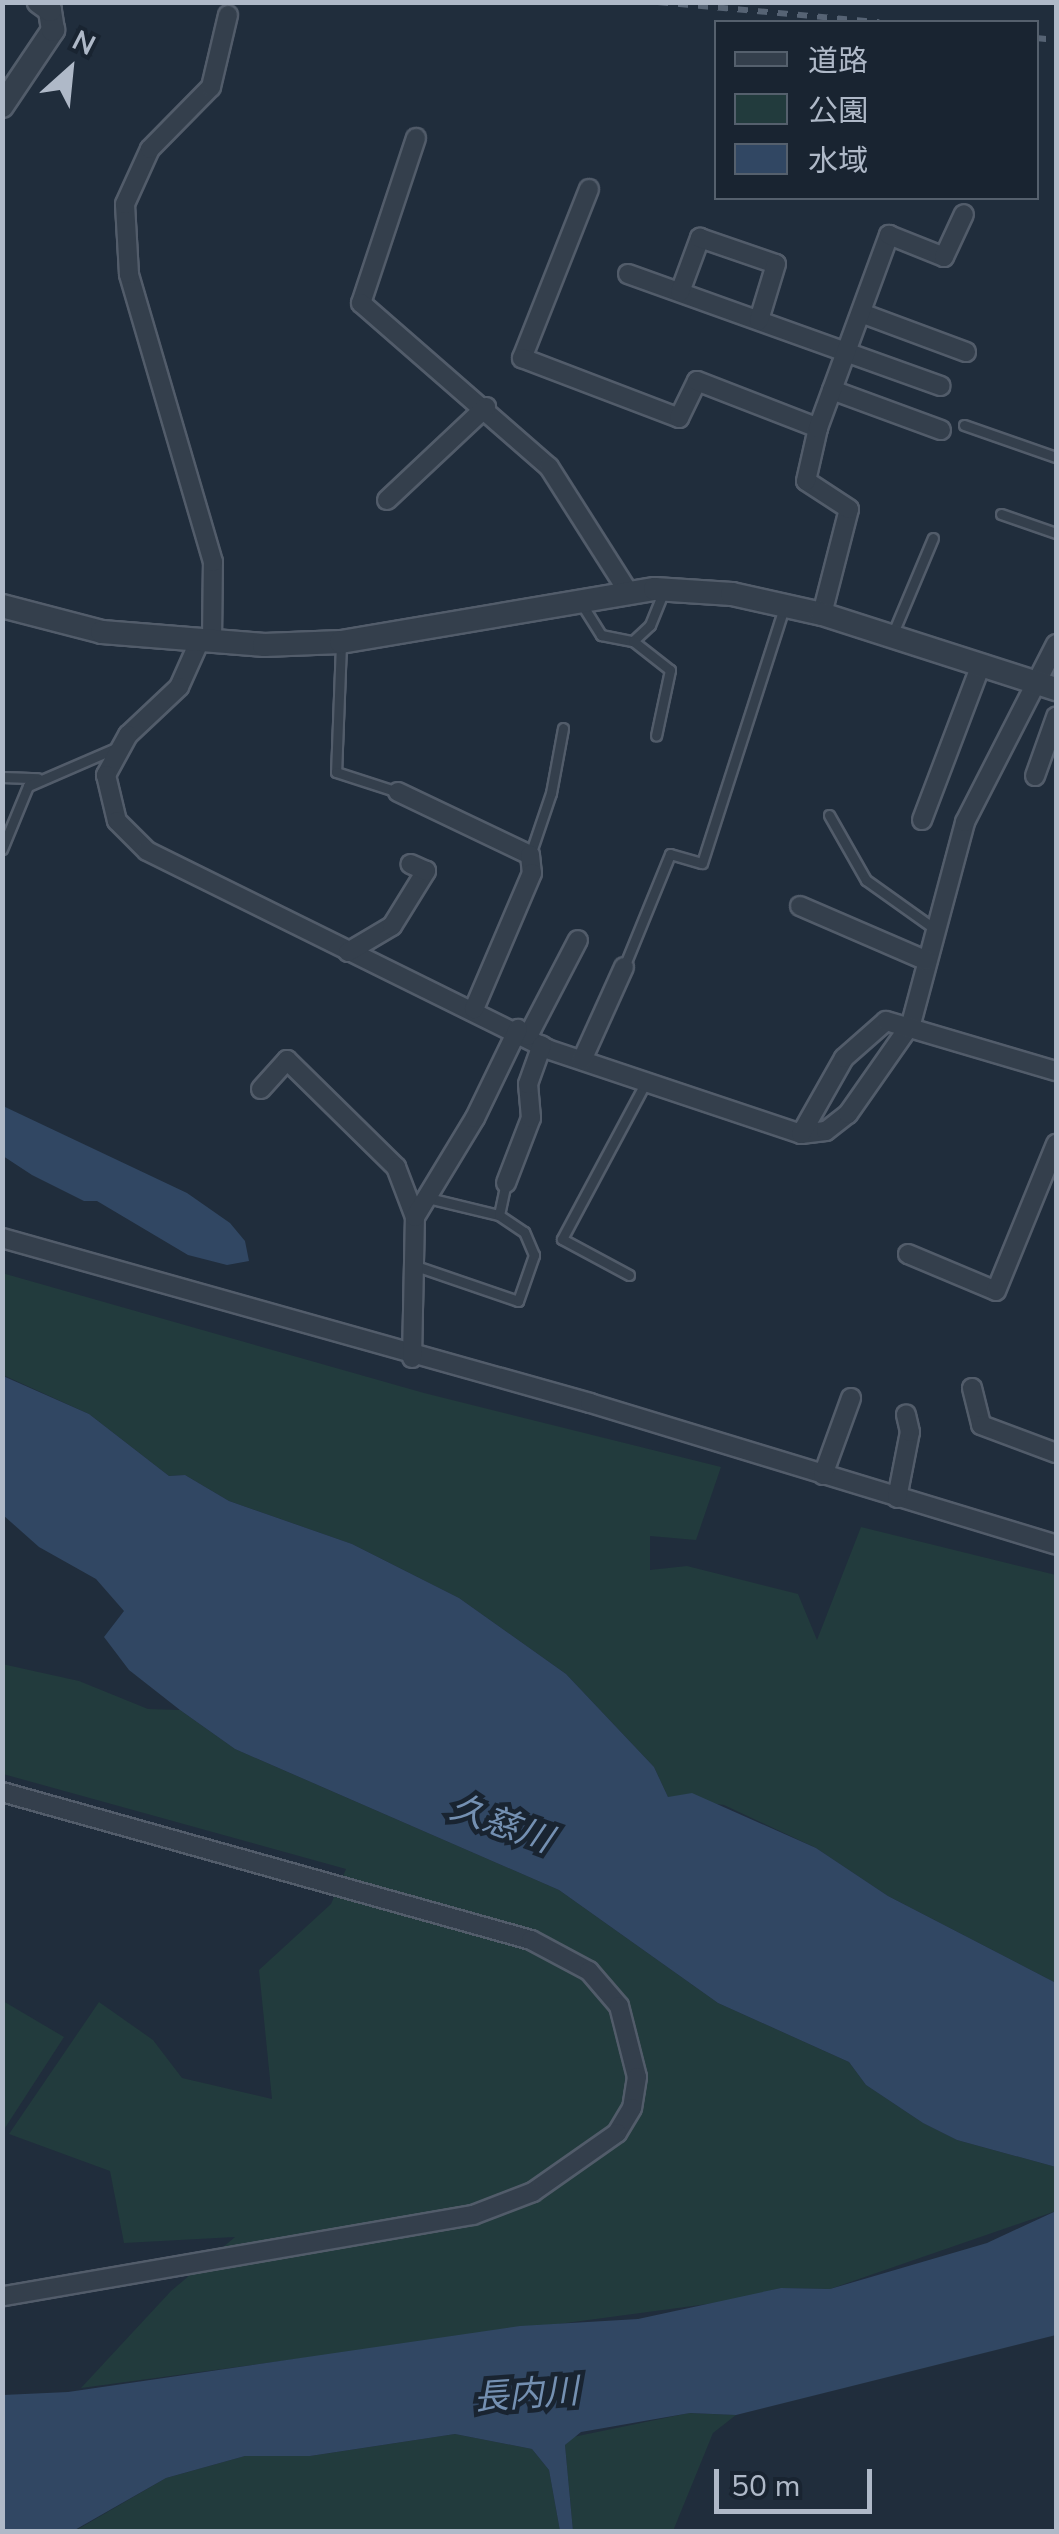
<!DOCTYPE html>
<html>
<head>
<meta charset="utf-8">
<style>
	body { margin:0 }
	#map { position:relative; width:1059px; height:2534px; overflow:hidden; background:#202d3c; font-family:"Nunito Sans","Noto Sans JP",sans-serif }
	div>[style] { position:absolute }
	[style*='--x'] { left:calc(var(--x)*1px); top:calc(var(--y)*1px); width:calc(var(--w)*1px); rotate:calc(var(--a)*1deg) }
	.green>* { inset:0; background:#223b3d }
	.water>* { inset:0; background:#314763 }
	.roads { filter:drop-shadow(2px 0 #525c6a) drop-shadow(-2px 0 #525c6a) drop-shadow(0 2px #525c6a) drop-shadow(0 -2px #525c6a) }
	.service>* { height:9px; margin:-4.5px; padding:0 4.5px; transform-origin:4.5px; border-radius:4.5px; background:#343f4c }
	.minor>* { height:18px; margin:-9px; padding:0 9px; transform-origin:9px; border-radius:9px; background:#343f4c }
	.tertiary>* { height:22px; margin:-11px; padding:0 11px; transform-origin:11px; border-radius:11px; background:#343f4c }
	.rail>* { height:6px; margin-top:-3px; transform-origin:0; background:repeating-linear-gradient(90deg,#566374 0 10px,transparent 0 20px) }
	span { translate:-50% -50%; white-space:nowrap; text-align:center; line-height:1.15; -webkit-text-stroke:9px #192431; paint-order:stroke }
	.water-label { font-size:35px; color:#7490b2; font-style:italic }
	.frame { position:absolute; inset:0; border:5px solid #afb9c8; pointer-events:none }
	.legend { position:absolute; left:714px; top:20px; width:325px; height:180px; box-sizing:border-box; background:#192431; border:2px solid #55606d; margin:0; padding:12px 18px; list-style:none; font-size:30px; color:#afb9c8 }
	.legend li { display:flex; align-items:center; gap:20px; height:50px }
	.legend b { width:50px; border:2px solid #55606d }
	.north { position:absolute; left:20px; top:20px; width:100px; height:100px; -webkit-text-stroke:8px #192431; paint-order:stroke; rotate:27deg; font-size:28px; font-weight:700; line-height:40px; text-align:center; color:#afb9c8 }
	.north::after { content:''; display:block; margin:auto; width:35px; height:45px; background:#afb9c8; clip-path:polygon(50% 0,100% 100%,50% 72%,0 100%) }
	.scale { position:absolute; left:714px; top:2469px; width:158px; height:45px; box-sizing:border-box; border:5px solid #afb9c8; border-top:0; padding-left:12px; font-size:30px; line-height:35px; white-space:nowrap; color:#afb9c8; -webkit-text-stroke:8px #192431; paint-order:stroke }
</style>
</head>
<body>
<div id="map">
	<div class="green">
		<i style="clip-path:polygon(2px 1273px,424px 1393px,721px 1467px,696px 1540px,650px 1536px,650px 1570px,687px 1566px,798px 1594px,817px 1640px,861px 1527px,1056px 1575px,1056px 1983px,888px 1896px,816px 1848px,724px 1805px,668px 1797px,654px 1767px,566px 1674px,459px 1598px,352px 1544px,229px 1501px,185px 1475px,169px 1476px,89px 1414px,3px 1375px)"></i>
		<i style="clip-path:polygon(2px 1664px,79px 1681px,148px 1709px,180px 1710px,235px 1749px,559px 1890px,718px 2003px,849px 2062px,866px 2085px,923px 2123px,957px 2140px,1056px 2167px,1056px 2211px,830px 2289px,781px 2288px,730px 2301px,81px 2388px,171px 2291px,235px 2237px,124px 2243px,110px 2171px,9px 2134px,99px 2002px,153px 2040px,182px 2078px,272px 2099px,259px 1970px,331px 1904px,346px 1869px,3px 1774px)"></i>
		<i style="clip-path:polygon(3px 2001px,64px 2037px,3px 2131px)"></i>
		<i style="clip-path:polygon(689px 2413px,736px 2415px,713px 2433px,673px 2531px,573px 2531px,565px 2445px,573px 2437px)"></i>
		<i style="clip-path:polygon(455px 2434px,532px 2449px,549px 2470px,560px 2531px,73px 2532px,166px 2478px,245px 2456px,310px 2456px)"></i>
	</div>
	<div class="water">
		<i style="clip-path:polygon(3px 1106px,187px 1193px,230px 1223px,245px 1241px,249px 1261px,227px 1265px,188px 1255px,97px 1201px,84px 1201px,32px 1175px,3px 1156px)"></i>
		<i style="clip-path:polygon(3px 1376px,89px 1414px,169px 1476px,185px 1475px,229px 1501px,352px 1544px,459px 1598px,566px 1674px,654px 1767px,668px 1797px,692px 1793px,816px 1848px,888px 1896px,1056px 1983px,1056px 2167px,957px 2140px,923px 2123px,866px 2085px,849px 2062px,718px 2003px,559px 1890px,235px 1749px,180px 1710px,129px 1670px,104px 1637px,124px 1611px,96px 1579px,39px 1547px,3px 1515px)"></i>
		<i style="clip-path:polygon(1056px 2211px,1056px 2335px,736px 2415px,690px 2413px,581px 2432px,565px 2445px,573px 2531px,560px 2531px,549px 2470px,532px 2449px,455px 2434px,310px 2456px,245px 2456px,166px 2478px,73px 2531px,3px 2531px,3px 2395px,68px 2392px,520px 2326px,638px 2319px,781px 2288px,830px 2289px,987px 2243px)"></i>
	</div>
	<div class="roads">
		<div class="service">
			<i style="--x:964;--y:425;--w:97;--a:19.2"></i>
			<i style="--x:1001;--y:514;--w:58;--a:19.1"></i>
			<i style="--x:581;--y:603;--w:38;--a:58"></i>
			<i style="--x:601;--y:635;--w:33;--a:11"></i>
			<i style="--x:633;--y:641;--w:23;--a:-43"></i>
			<i style="--x:650;--y:625;--w:37;--a:-68"></i>
			<i style="--x:893;--y:633;--w:103;--a:-67.2"></i>
			<i style="--x:633;--y:641;--w:47;--a:38.1"></i>
			<i style="--x:670;--y:670;--w:67;--a:102"></i>
			<i style="--x:341;--y:644;--w:128;--a:92.2"></i>
			<i style="--x:336;--y:772;--w:65;--a:17.9"></i>
			<i style="--x:2;--y:777;--w:36;--a:2"></i>
			<i style="--x:829;--y:815;--w:75;--a:60.4"></i>
			<i style="--x:866;--y:880;--w:86;--a:35.5"></i>
			<i style="--x:2;--y:849;--w:68;--a:-67.6"></i>
			<i style="--x:28;--y:786;--w:96;--a:-23.4"></i>
			<i style="--x:530;--y:855;--w:65;--a:-71.3"></i>
			<i style="--x:551;--y:793;--w:66;--a:-79.5"></i>
			<i style="--x:624;--y:967;--w:122;--a:-67.8"></i>
			<i style="--x:670;--y:854;--w:33;--a:16"></i>
			<i style="--x:702;--y:863;--w:268;--a:-72.2"></i>
			<i style="--x:428;--y:1198;--w:73;--a:13.5"></i>
			<i style="--x:413;--y:1265;--w:111;--a:18.9"></i>
			<i style="--x:518;--y:1301;--w:49;--a:-70.8"></i>
			<i style="--x:534;--y:1255;--w:25;--a:-113"></i>
			<i style="--x:524;--y:1232;--w:30;--a:-146"></i>
			<i style="--x:499;--y:1215;--w:33;--a:-78"></i>
			<i style="--x:629;--y:1275;--w:76;--a:-151.8"></i>
			<i style="--x:562;--y:1239;--w:178;--a:-61.9"></i>
		</div>
		<div class="minor">
			<i style="--x:416;--y:138;--w:174;--a:108.4"></i>
			<i style="--x:361;--y:303;--w:249;--a:41.1"></i>
			<i style="--x:549;--y:467;--w:149;--a:57.6"></i>
			<i style="--x:589;--y:189;--w:182;--a:111.6"></i>
			<i style="--x:522;--y:358;--w:168;--a:20.9"></i>
			<i style="--x:679;--y:418;--w:41;--a:-64.1"></i>
			<i style="--x:697;--y:381;--w:130;--a:21.2"></i>
			<i style="--x:628;--y:274;--w:332;--a:19.7"></i>
			<i style="--x:680;--y:292;--w:58;--a:-69.7"></i>
			<i style="--x:700;--y:238;--w:80;--a:18.9"></i>
			<i style="--x:776;--y:264;--w:59;--a:106.9"></i>
			<i style="--x:861;--y:313;--w:112;--a:20.4"></i>
			<i style="--x:832;--y:390;--w:116;--a:20.2"></i>
			<i style="--x:387;--y:500;--w:136;--a:-43.2"></i>
			<i style="--x:822;--y:614;--w:108;--a:-75.6"></i>
			<i style="--x:849;--y:509;--w:51;--a:-146.9"></i>
			<i style="--x:806;--y:481;--w:54;--a:-77.2"></i>
			<i style="--x:818;--y:428;--w:206;--a:-69.8"></i>
			<i style="--x:889;--y:235;--w:59;--a:21.8"></i>
			<i style="--x:944;--y:257;--w:47;--a:-65.1"></i>
			<i style="--x:200;--y:640;--w:51;--a:114.1"></i>
			<i style="--x:179;--y:687;--w:70;--a:136.7"></i>
			<i style="--x:128;--y:735;--w:46;--a:118.8"></i>
			<i style="--x:106;--y:775;--w:47;--a:76.6"></i>
			<i style="--x:117;--y:821;--w:42;--a:45"></i>
			<i style="--x:147;--y:851;--w:446;--a:26.3"></i>
			<i style="--x:547;--y:1049;--w:268;--a:18.5"></i>
			<i style="--x:801;--y:1134;--w:25;--a:-7"></i>
			<i style="--x:826;--y:1131;--w:28;--a:-38"></i>
			<i style="--x:848;--y:1114;--w:110;--a:-55"></i>
			<i style="--x:911;--y:1024;--w:209;--a:-75"></i>
			<i style="--x:965;--y:822;--w:200;--a:-62.9"></i>
			<i style="--x:212;--y:640;--w:78;--a:-89.3"></i>
			<i style="--x:213;--y:562;--w:300;--a:-106.3"></i>
			<i style="--x:129;--y:274;--w:70;--a:-93.3"></i>
			<i style="--x:125;--y:204;--w:60;--a:-65.6"></i>
			<i style="--x:150;--y:149;--w:87;--a:-45.5"></i>
			<i style="--x:211;--y:87;--w:74;--a:-76.7"></i>
			<i style="--x:1035;--y:776;--w:63;--a:-70.4"></i>
			<i style="--x:398;--y:792;--w:146;--a:25.5"></i>
			<i style="--x:530;--y:855;--w:18;--a:84"></i>
			<i style="--x:532;--y:873;--w:148;--a:113.1"></i>
			<i style="--x:922;--y:820;--w:166;--a:-69.2"></i>
			<i style="--x:800;--y:906;--w:138;--a:23.4"></i>
			<i style="--x:348;--y:952;--w:51;--a:-30.6"></i>
			<i style="--x:392;--y:926;--w:65;--a:-58.3"></i>
			<i style="--x:426;--y:871;--w:17;--a:-156"></i>
			<i style="--x:528;--y:1036;--w:108;--a:-62.5"></i>
			<i style="--x:582;--y:1060;--w:102;--a:-65.7"></i>
			<i style="--x:261;--y:1089;--w:39;--a:-48"></i>
			<i style="--x:287;--y:1060;--w:153;--a:44.5"></i>
			<i style="--x:396;--y:1167;--w:53;--a:69.2"></i>
			<i style="--x:801;--y:1134;--w:87;--a:-60.5"></i>
			<i style="--x:844;--y:1058;--w:56;--a:-41.4"></i>
			<i style="--x:886;--y:1021;--w:177;--a:16.4"></i>
			<i style="--x:506;--y:1183;--w:70;--a:-69"></i>
			<i style="--x:531;--y:1118;--w:34;--a:-95"></i>
			<i style="--x:528;--y:1084;--w:41;--a:-70.3"></i>
			<i style="--x:2;--y:1238;--w:611;--a:15.67"></i>
			<i style="--x:590;--y:1403;--w:487;--a:16.9"></i>
			<i style="--x:908;--y:1254;--w:95;--a:22.8"></i>
			<i style="--x:996;--y:1291;--w:159;--a:-67.8"></i>
			<i style="--x:412;--y:1358;--w:141;--a:-88.8"></i>
			<i style="--x:415;--y:1217;--w:116;--a:-58.8"></i>
			<i style="--x:475;--y:1118;--w:99;--a:-64.2"></i>
			<i style="--x:972;--y:1388;--w:38;--a:76"></i>
			<i style="--x:981;--y:1425;--w:80;--a:20.5"></i>
			<i style="--x:823;--y:1475;--w:82;--a:-70"></i>
			<i style="--x:897;--y:1498;--w:67;--a:-78.9"></i>
			<i style="--x:910;--y:1432;--w:18;--a:-103"></i>
			<i style="--x:2;--y:1792;--w:549;--a:15.63"></i>
			<i style="--x:531;--y:1940;--w:66;--a:28.1"></i>
			<i style="--x:589;--y:1971;--w:46;--a:49.4"></i>
			<i style="--x:619;--y:2006;--w:73;--a:75.8"></i>
			<i style="--x:637;--y:2077;--w:31;--a:99"></i>
			<i style="--x:632;--y:2108;--w:29;--a:121"></i>
			<i style="--x:617;--y:2133;--w:103;--a:144.9"></i>
			<i style="--x:533;--y:2192;--w:64;--a:159"></i>
			<i style="--x:473;--y:2215;--w:478;--a:170.2"></i>
		</div>
		<div class="tertiary">
			<i style="--x:2;--y:106;--w:92;--a:-56.1"></i>
			<i style="--x:53;--y:30;--w:20;--a:-99"></i>
			<i style="--x:50;--y:10;--w:14;--a:-144"></i>
			<i style="--x:2;--y:606;--w:103;--a:14.6"></i>
			<i style="--x:102;--y:632;--w:163;--a:4.6"></i>
			<i style="--x:264;--y:645;--w:77;--a:-2.2"></i>
			<i style="--x:341;--y:642;--w:318;--a:-9.6"></i>
			<i style="--x:655;--y:589;--w:77;--a:3.7"></i>
			<i style="--x:732;--y:594;--w:92;--a:12.5"></i>
			<i style="--x:822;--y:614;--w:246;--a:17.8"></i>
		</div>
	</div>
	<div class="rail">
		<i style="--x:658;--y:2;--w:222;--a:5.2"></i>
		<i style="--x:1036;--y:38;--w:20;--a:6"></i>
	</div>
	<div class="water-label">
		<span style="left:501px;top:1824px;rotate:20deg">久慈川</span>
		<span style="left:526px;top:2395px;rotate:-4deg">長内川</span>
	</div>
	<div class="frame"></div>
	<ul class="legend">
	<li><b style="height:12px;background:#343f4c"></b>道路</li>
	<li><b style="height:28px;background:#223b3d"></b>公園</li>
	<li><b style="height:28px;background:#314763"></b>水域</li>
	</ul>
	<div class="north">N</div>
	<div class="scale">50 m</div>
</div>
</body>
</html>
